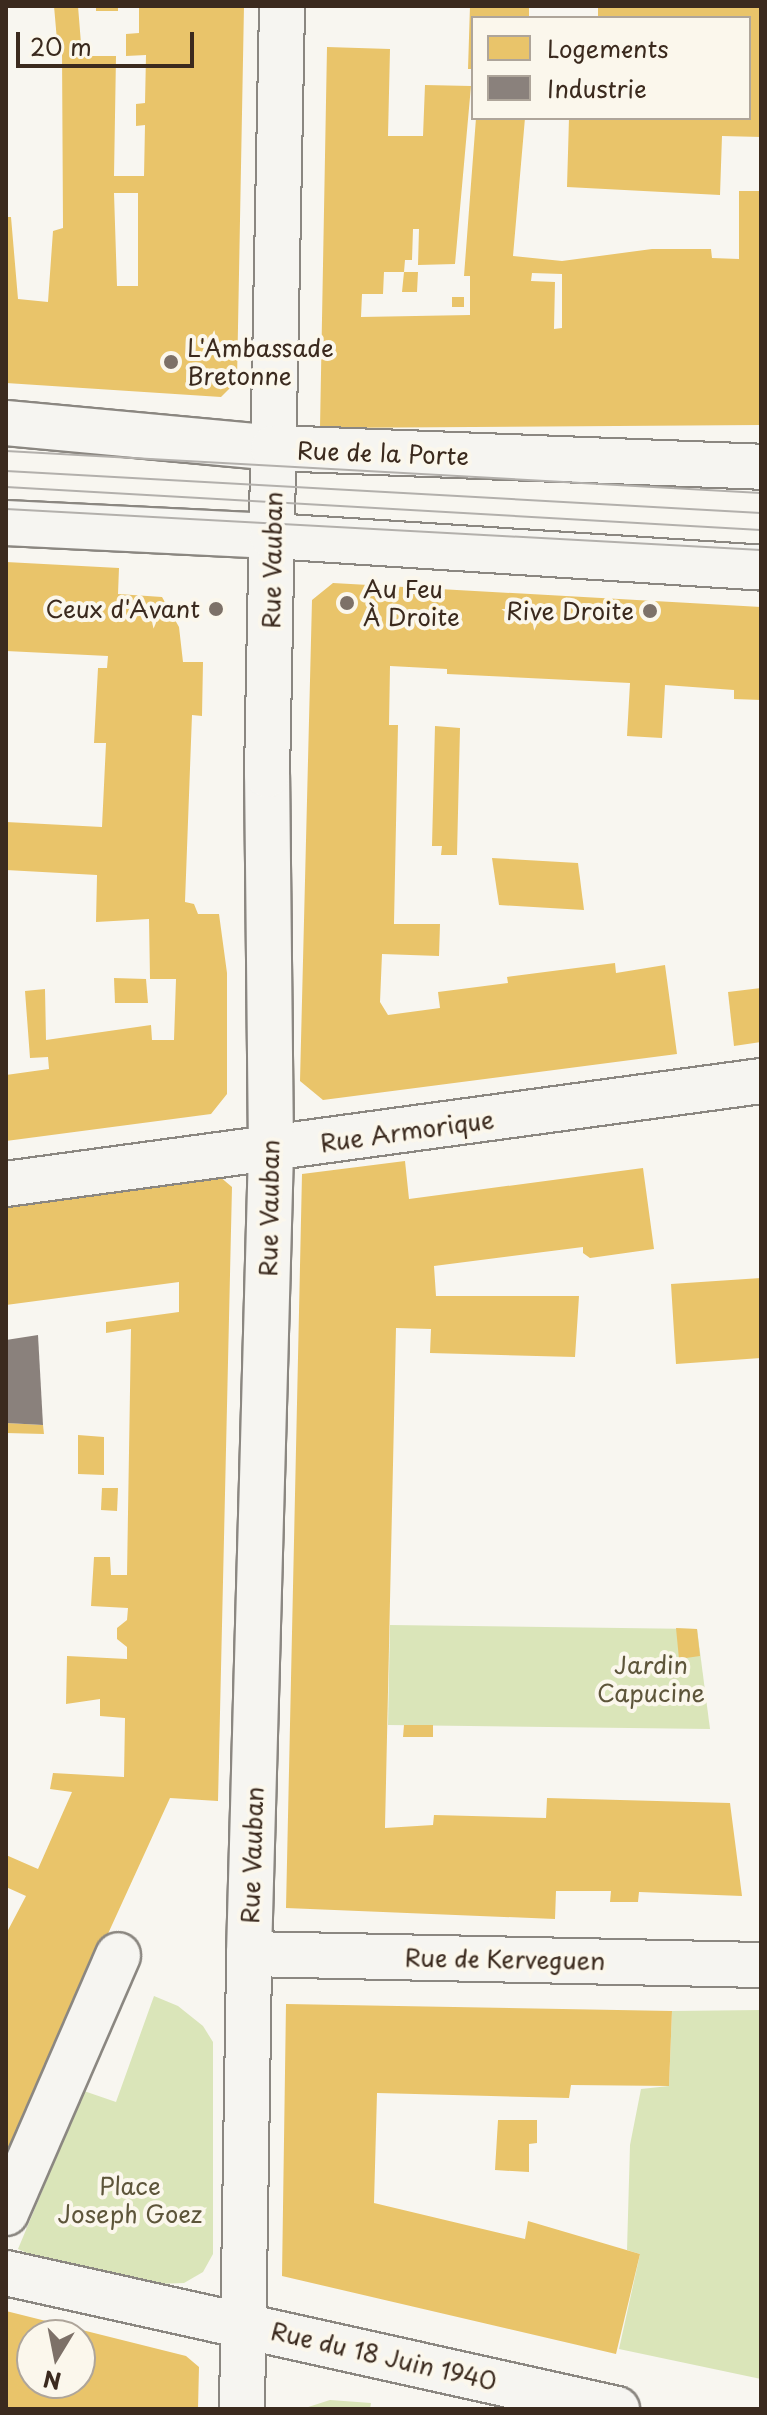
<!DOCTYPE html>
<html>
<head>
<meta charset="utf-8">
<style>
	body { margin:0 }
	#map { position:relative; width:767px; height:2415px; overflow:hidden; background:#f8f6f0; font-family:"Playpen Sans",sans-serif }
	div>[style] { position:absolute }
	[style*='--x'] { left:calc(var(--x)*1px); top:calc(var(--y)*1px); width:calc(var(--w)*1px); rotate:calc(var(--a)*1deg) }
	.green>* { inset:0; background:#dae5b9 }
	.homes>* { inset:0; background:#e9c46a }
	.industry>* { inset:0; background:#8a817c }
	.roads { filter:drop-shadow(2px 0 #8b8781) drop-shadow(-2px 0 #8b8781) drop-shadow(0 2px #8b8781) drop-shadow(0 -2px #8b8781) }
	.minor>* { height:44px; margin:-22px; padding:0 22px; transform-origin:22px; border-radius:22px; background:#f6f5f1 }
	.secondary>* { height:44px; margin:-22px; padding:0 22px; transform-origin:22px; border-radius:22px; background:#f6f5f1 }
	.tram>* { height:2px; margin:-1px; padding:0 1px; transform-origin:1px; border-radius:1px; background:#b3b0ac }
	.dots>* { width:22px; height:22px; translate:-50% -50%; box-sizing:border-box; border:4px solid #fbf7ec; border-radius:50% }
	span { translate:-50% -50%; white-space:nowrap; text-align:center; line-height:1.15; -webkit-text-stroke:8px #fbf7ec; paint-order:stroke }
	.poi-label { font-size:24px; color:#3b2a1e }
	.left { translate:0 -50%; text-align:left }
	.right { translate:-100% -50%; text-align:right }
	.street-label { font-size:24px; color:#3b2a1e }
	.park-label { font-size:24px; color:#5d553a }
	.frame { position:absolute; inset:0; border:8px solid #3b2a1e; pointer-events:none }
	.legend { position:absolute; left:471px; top:16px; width:280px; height:104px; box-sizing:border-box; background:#fbf7ec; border:2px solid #aea59a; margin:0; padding:10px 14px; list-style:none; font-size:24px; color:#3b2a1e }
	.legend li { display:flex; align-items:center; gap:16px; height:40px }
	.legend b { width:40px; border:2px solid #aea59a }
	.north { position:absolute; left:16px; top:2319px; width:80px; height:80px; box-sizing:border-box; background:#fbf7ec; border:2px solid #aea59a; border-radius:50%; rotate:190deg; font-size:22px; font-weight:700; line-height:32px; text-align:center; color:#3b2a1e }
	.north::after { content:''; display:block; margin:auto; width:28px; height:36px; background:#7d7168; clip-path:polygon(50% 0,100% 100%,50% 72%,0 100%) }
	.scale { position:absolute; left:16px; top:32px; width:178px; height:36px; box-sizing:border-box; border:4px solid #3b2a1e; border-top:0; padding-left:10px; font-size:24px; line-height:28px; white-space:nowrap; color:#3b2a1e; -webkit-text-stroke:6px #fbf7ec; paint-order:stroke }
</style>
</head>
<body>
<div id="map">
	<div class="green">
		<i style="clip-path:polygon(390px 1625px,697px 1629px,710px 1729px,388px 1725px)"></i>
		<i style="clip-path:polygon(154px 1996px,178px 2006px,203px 2026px,213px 2042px,213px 2254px,203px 2272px,184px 2283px,130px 2285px,67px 2271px,18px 2249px,84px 2091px,116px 2102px)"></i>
		<i style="clip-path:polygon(761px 2010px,761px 2379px,619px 2349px,640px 2254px,627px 2250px,630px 2145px,641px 2089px,669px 2086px,672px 2011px)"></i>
		<i style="clip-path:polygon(330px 2400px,371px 2403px,370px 2409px,302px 2409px)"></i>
	</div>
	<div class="homes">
		<i style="clip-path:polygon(evenodd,54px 6px,78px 6px,82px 56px,116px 56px,114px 176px,144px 176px,145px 125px,136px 126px,136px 104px,145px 103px,146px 55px,126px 56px,126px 34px,139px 33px,139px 6px,244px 6px,237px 381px,221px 397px,6px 383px,6px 217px,11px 217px,18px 299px,48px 302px,53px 231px,63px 228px,62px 52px,58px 52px,54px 6px,114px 193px,138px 193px,138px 286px,117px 286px,114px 193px)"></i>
		<i style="clip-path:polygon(96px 6px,118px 6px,118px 11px,96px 11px)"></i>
		<i style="clip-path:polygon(470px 6px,529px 6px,529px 18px,473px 18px,473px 69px,468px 69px)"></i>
		<i style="clip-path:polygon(598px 6px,761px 6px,761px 137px,722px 136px,720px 195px,567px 187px,569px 118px,749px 118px,749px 18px,598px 18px)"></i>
		<i style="clip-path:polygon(evenodd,327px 47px,390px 49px,388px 136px,423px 136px,425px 85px,471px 86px,455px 264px,418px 265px,419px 229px,413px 229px,412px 260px,405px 260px,404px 272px,418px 272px,417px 292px,402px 292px,404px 272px,384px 272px,383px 294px,362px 294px,361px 317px,470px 315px,470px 276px,464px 276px,476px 118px,525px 118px,513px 256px,562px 261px,652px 249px,711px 249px,712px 258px,739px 259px,739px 191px,761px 191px,761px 425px,320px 428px,327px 47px,532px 273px,562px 274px,562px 328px,554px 329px,555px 282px,531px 281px,532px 273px)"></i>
		<i style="clip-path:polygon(452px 297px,464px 297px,464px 307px,452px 307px)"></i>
		<i style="clip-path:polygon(6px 562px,119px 568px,118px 594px,162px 597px,179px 627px,183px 662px,203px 662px,202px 716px,192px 715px,185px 902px,194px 904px,198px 914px,219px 914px,227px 973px,227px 1094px,211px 1114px,6px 1141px,6px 1075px,49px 1069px,48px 1057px,30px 1058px,25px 991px,45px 989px,46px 1040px,151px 1025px,152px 1040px,174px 1040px,176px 979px,150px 979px,149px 919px,96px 922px,97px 875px,6px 870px,6px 822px,102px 827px,106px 743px,94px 743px,98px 668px,107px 668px,108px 656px,6px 651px)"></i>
		<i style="clip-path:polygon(333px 583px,761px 607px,761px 700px,734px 699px,734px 690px,665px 685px,662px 738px,627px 736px,630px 683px,447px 674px,447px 669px,390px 666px,389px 725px,398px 725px,394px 924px,440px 924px,439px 956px,382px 954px,380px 1002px,388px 1015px,440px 1008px,438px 992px,508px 983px,507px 977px,615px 963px,616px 973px,665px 965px,677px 1054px,323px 1100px,300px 1081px,312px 600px)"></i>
		<i style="clip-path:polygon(435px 726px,460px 728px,457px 855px,441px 855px,442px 846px,432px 846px)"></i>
		<i style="clip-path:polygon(492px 858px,578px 863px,584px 910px,499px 905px)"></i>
		<i style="clip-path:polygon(114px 978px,146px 979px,148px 1003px,115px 1003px)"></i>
		<i style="clip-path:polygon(761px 988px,761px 1042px,734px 1046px,728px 992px)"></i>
		<i style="clip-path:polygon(405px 1161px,409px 1199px,643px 1168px,654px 1249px,590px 1258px,583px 1253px,583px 1247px,434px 1266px,436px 1296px,579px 1296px,575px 1357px,430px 1353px,431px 1329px,396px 1328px,385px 1828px,433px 1825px,434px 1815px,546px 1818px,547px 1798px,730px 1803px,742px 1896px,639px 1892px,638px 1902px,610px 1902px,611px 1891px,556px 1891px,555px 1919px,286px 1908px,302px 1174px)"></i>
		<i style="clip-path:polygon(219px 1176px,232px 1187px,218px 1801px,170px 1798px,6px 2157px,6px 1934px,26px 1896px,6px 1887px,6px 1855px,38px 1869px,72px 1792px,50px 1789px,53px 1773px,124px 1777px,125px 1718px,100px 1716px,100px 1699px,66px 1704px,67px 1656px,127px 1659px,127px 1647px,117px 1639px,117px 1628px,127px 1620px,128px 1608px,91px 1606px,94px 1557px,110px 1557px,111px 1575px,127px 1575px,131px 1329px,106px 1333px,106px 1322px,179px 1312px,179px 1282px,6px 1305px,6px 1204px)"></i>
		<i style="clip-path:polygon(761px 1278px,761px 1358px,676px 1364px,671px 1284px)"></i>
		<i style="clip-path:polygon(6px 1423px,43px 1425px,44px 1434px,6px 1433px)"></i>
		<i style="clip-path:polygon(78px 1435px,104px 1437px,104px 1475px,78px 1474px)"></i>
		<i style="clip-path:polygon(102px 1488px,118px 1488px,117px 1511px,101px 1510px)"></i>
		<i style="clip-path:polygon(676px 1628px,697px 1629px,700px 1656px,679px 1659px)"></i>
		<i style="clip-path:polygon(404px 1725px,433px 1725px,433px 1737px,403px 1737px)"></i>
		<i style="clip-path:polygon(286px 2004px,672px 2011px,669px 2086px,571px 2085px,569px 2098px,377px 2093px,374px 2203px,525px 2239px,528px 2221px,640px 2254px,616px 2354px,282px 2276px)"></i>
		<i style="clip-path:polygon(498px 2120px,537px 2120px,537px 2143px,529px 2144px,529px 2172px,495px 2170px)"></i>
		<i style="clip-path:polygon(evenodd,6px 2311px,186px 2356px,199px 2367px,198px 2409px,6px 2409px,6px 2311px,32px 2335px,80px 2335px,80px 2383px,32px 2383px,32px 2335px)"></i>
	</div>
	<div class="industry">
		<i style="clip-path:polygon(38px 1335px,43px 1425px,6px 1423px,6px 1340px)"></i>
	</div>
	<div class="roads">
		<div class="minor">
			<i style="--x:6;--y:1184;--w:762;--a:-7.77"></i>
			<i style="--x:249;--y:1954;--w:512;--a:1.23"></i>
			<i style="--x:6;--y:2213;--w:281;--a:-66.5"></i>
			<i style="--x:6;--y:2273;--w:626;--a:12.55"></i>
			<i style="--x:242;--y:2409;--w:455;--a:-89.1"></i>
			<i style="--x:249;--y:1954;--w:804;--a:-88.43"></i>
			<i style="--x:271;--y:1150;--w:375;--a:-90.6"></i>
			<i style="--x:267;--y:775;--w:769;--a:-88.88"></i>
		</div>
		<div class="secondary">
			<i style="--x:6;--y:423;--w:268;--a:5.3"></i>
			<i style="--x:273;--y:448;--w:488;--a:2.2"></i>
			<i style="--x:6;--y:523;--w:266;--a:2.8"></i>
			<i style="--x:272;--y:536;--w:490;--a:3.7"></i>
		</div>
	</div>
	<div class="tram">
		<i style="--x:6;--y:451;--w:756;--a:3.18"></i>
		<i style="--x:6;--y:471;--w:756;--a:3.18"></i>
		<i style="--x:6;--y:487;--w:756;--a:3.26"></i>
		<i style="--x:6;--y:509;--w:756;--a:3.11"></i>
	</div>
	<div class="dots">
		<i style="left:171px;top:362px;background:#7d7168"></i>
		<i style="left:347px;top:603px;background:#7d7168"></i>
		<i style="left:216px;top:609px;background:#7d7168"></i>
		<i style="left:650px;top:611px;background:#7d7168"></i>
	</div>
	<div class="poi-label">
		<span class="left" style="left:187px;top:362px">L'Ambassade<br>Bretonne</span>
		<span class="left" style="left:363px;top:603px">Au Feu<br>À Droite</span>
		<span class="right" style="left:200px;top:609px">Ceux d'Avant</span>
		<span class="right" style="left:634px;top:611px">Rive Droite</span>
	</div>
	<div class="street-label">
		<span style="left:383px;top:453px;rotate:2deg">Rue de la Porte</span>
		<span style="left:272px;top:560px;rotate:-89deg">Rue Vauban</span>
		<span style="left:407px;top:1131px;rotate:-8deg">Rue Armorique</span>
		<span style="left:269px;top:1208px;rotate:-89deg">Rue Vauban</span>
		<span style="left:252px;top:1855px;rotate:-88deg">Rue Vauban</span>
		<span style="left:505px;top:1959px;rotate:1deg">Rue de Kerveguen</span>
		<span style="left:384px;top:2356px;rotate:13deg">Rue du 18 Juin 1940</span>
	</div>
	<div class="park-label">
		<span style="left:651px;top:1679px">Jardin<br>Capucine</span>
		<span style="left:130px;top:2200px">Place<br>Joseph Goez</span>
	</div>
	<div class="frame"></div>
	<ul class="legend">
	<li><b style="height:22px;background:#e9c46a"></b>Logements</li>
	<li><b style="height:22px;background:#8a817c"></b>Industrie</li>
	</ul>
	<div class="north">N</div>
	<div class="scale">20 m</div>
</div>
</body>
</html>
